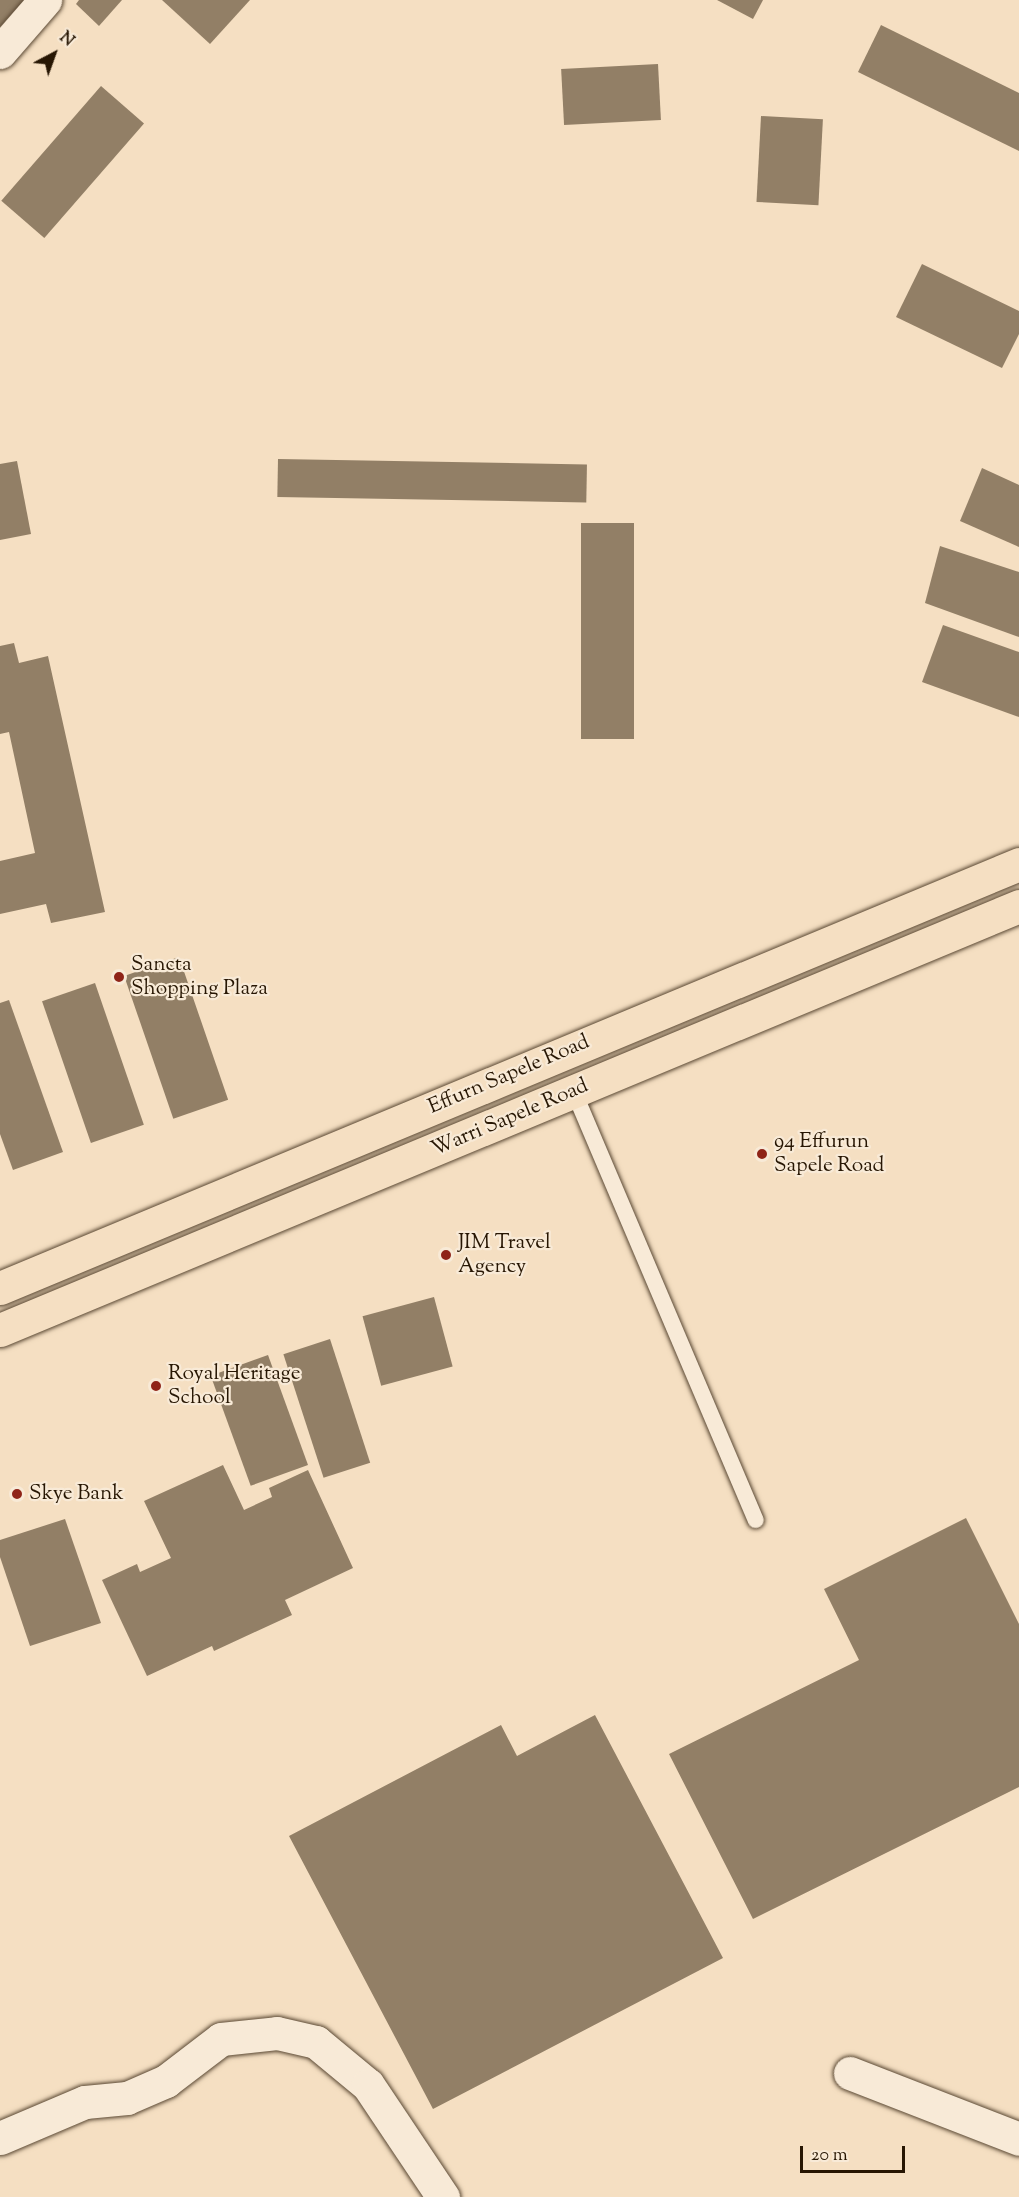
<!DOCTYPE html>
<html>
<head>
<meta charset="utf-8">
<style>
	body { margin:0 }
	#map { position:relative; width:1019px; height:2197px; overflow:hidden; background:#f5dfc2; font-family:"Sorts Mill Goudy",serif }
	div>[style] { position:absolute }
	.building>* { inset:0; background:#927f66; transform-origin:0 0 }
	.roads { filter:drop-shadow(0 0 2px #5a4833) drop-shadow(0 0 2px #5a4833) }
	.lane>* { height:16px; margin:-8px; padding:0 8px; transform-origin:8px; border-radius:8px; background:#f8ead7 }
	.street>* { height:33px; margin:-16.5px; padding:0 16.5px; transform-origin:16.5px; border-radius:16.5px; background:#f8ead7 }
	.highway>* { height:33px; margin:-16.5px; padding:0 16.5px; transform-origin:16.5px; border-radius:16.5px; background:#f5dfc2 }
	.dots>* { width:16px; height:16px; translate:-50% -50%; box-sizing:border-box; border:3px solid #f8ead7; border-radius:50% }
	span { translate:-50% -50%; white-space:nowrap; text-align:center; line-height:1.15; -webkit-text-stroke:4.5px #f8ead7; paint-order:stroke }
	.poi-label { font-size:21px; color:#271603 }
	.left { translate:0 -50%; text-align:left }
	.street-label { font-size:21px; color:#271603 }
	.north { position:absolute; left:24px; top:24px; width:60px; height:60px; -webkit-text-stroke:4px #f8ead7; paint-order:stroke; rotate:41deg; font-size:16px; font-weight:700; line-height:24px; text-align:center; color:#271603 }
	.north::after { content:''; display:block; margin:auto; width:21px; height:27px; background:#271603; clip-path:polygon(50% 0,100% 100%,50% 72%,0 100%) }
	.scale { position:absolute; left:800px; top:2146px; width:105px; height:27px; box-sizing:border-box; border:3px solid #271603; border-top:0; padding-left:8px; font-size:18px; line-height:21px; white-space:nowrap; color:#271603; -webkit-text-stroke:4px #f8ead7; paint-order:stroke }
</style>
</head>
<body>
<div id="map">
	<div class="building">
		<div style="clip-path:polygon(0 0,24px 0,0 27px)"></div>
		<div style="clip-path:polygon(79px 0,122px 0,99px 26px,76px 4px)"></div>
		<div style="clip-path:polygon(162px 0,250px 0,210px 44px)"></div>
		<div style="clip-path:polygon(717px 0,763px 0,753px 19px)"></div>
		<div style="clip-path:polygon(881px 25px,1019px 93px,1019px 151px,858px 72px)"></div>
		<div style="left:658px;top:64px;width:56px;height:97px;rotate:87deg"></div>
		<div style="left:101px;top:86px;width:57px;height:152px;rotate:41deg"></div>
		<div style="left:761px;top:116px;width:62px;height:86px;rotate:3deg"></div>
		<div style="clip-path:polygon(922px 264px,1019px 311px,1019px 334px,1002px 368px,896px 317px)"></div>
		<div style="left:278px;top:459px;width:309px;height:38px;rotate:1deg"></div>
		<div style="clip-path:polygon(17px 461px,31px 534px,0 540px,0 464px)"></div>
		<div style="clip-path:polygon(982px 468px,1019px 485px,1019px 547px,960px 521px)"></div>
		<div style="left:634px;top:523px;width:216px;height:53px;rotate:90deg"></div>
		<div style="clip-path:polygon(940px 546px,1019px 572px,1019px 637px,925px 603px)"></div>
		<div style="clip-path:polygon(943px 625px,1019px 652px,1019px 717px,922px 682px)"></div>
		<div style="clip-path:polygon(14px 643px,19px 663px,48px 656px,105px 912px,51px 923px,46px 904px,0 914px,0 861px,35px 853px,9px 732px,0 734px,0 646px)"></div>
		<div style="left:179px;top:957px;width:151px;height:58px;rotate:71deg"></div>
		<div style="left:95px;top:983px;width:150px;height:56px;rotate:71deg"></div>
		<div style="clip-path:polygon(9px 1000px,63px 1152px,13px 1170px,0 1134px,0 1003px)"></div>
		<div style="left:434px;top:1297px;width:72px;height:74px;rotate:75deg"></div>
		<div style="left:330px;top:1339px;width:130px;height:49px;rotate:72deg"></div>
		<div style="left:268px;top:1355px;width:117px;height:61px;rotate:70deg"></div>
		<div style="clip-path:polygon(223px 1465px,244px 1510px,272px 1497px,269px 1488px,308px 1470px,353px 1568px,285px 1600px,292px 1615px,214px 1651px,212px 1646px,147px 1676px,102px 1580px,137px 1564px,140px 1572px,171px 1558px,144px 1501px)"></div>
		<div style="clip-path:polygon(966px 1518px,1019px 1624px,1019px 1787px,753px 1919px,669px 1754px,859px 1660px,824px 1589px)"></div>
		<div style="clip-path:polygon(65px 1519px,101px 1623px,30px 1646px,0 1557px,0 1540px)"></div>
		<div style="clip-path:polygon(595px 1715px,723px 1958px,433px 2109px,289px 1836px,501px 1725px,517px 1756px)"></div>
	</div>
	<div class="roads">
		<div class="lane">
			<div style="left:574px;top:1092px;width:465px;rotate:67deg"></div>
		</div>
		<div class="street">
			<div style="left:0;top:52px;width:69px;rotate:-49.1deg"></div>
			<div style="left:850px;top:2073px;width:181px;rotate:21.3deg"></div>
			<div style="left:0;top:2138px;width:92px;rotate:-23deg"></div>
			<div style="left:85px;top:2102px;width:42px;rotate:-5.4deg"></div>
			<div style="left:127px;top:2098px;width:43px;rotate:-23.6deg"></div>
			<div style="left:166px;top:2081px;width:69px;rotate:-37.4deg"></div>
			<div style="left:221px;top:2039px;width:56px;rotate:-6.1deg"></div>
			<div style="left:277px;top:2033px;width:40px;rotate:13deg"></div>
			<div style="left:316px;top:2042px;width:67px;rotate:39.6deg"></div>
			<div style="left:368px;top:2085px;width:135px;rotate:56.2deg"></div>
		</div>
		<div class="highway">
			<div style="left:0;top:1288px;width:1104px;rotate:-22.59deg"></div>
			<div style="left:0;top:1330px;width:1104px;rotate:-22.59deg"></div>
		</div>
	</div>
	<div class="dots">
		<div style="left:119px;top:977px;background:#8f2418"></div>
		<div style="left:762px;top:1154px;background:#8f2418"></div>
		<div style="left:446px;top:1255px;background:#8f2418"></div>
		<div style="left:156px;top:1386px;background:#8f2418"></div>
		<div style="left:17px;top:1494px;background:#8f2418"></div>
	</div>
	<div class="poi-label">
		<span class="left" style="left:131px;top:977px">Sancta<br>Shopping Plaza</span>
		<span class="left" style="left:774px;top:1154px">94 Effurun<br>Sapele Road</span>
		<span class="left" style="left:458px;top:1255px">JIM Travel<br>Agency</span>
		<span class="left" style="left:168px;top:1386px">Royal Heritage<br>School</span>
		<span class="left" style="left:29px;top:1494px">Skye Bank</span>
	</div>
	<div class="street-label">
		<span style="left:509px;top:1075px;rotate:-23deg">Effurn Sapele Road</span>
		<span style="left:510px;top:1118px;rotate:-23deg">Warri Sapele Road</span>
	</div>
	<div class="north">N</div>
	<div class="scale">20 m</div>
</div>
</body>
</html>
